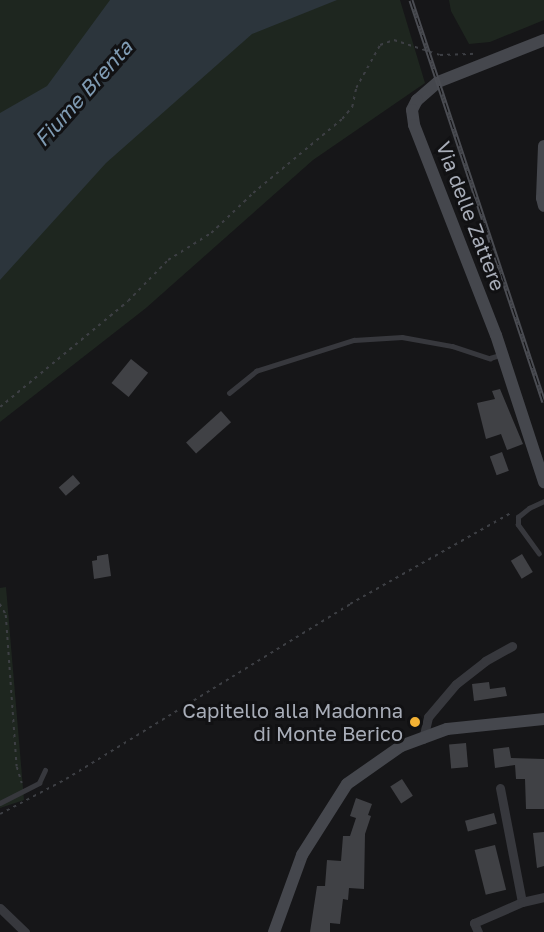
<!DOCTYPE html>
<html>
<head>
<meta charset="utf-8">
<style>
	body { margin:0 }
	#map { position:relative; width:544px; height:932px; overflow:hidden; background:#161618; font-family:"Golos Text",sans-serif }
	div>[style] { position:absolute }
	.green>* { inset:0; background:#1e261f }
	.water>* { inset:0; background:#2c353c }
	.building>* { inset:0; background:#404145; transform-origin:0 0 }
	.path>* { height:1.5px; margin-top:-0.75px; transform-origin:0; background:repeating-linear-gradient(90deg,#3d3f44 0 3px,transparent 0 7.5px) }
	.lane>* { height:4.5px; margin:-2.25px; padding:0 2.25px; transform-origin:2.25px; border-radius:2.25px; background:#37383d }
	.street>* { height:9px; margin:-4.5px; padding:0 4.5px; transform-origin:4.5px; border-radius:4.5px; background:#37383d }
	.secondary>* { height:12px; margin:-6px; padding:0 6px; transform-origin:6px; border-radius:6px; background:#45474d }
	.rail>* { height:5px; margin-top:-2.5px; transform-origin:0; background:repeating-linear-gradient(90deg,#111113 0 9px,#4a4c52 0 18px); box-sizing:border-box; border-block:2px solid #4a4c52 }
	.dots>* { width:16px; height:16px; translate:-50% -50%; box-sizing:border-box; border:3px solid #111113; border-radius:50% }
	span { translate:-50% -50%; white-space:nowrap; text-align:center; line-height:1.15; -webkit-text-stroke:6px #111113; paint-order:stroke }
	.street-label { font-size:20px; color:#a8adb8 }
	.poi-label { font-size:20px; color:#a8adb8 }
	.right { translate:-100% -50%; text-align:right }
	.water-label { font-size:21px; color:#7f9bb3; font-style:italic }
</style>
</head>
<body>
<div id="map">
	<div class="green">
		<div style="clip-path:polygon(0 0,400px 0,425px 83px,313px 160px,146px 308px,0 422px)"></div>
		<div style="clip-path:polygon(449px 0,544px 0,544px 20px,490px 42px,469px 44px,451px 11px)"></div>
		<div style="clip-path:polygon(6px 587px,24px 800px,0 808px,0 588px)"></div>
	</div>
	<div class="water">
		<div style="clip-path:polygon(110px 0,337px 0,252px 34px,106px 163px,0 280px,0 113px,47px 86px)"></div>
	</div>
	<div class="building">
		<div style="left:131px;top:359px;width:22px;height:31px;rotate:39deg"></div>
		<div style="clip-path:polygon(500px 389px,523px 444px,507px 450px,501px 434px,486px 439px,477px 403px,495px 399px,492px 391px)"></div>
		<div style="left:221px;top:411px;width:15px;height:47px;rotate:48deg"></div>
		<div style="left:502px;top:452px;width:20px;height:13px;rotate:70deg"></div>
		<div style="left:73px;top:475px;width:11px;height:19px;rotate:49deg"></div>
		<div style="clip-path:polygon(108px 554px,111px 576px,94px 579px,92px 561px,97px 560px,97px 556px)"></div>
		<div style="left:522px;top:554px;width:21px;height:13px;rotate:59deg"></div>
		<div style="clip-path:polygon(489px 682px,490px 689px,505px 687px,507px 696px,474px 701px,472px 684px)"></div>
		<div style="left:466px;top:743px;width:24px;height:17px;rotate:85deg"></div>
		<div style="clip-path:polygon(509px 747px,511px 758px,544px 759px,544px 809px,526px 809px,525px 779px,516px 779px,515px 765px,495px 768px,493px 749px)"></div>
		<div style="left:402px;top:779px;width:20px;height:14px;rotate:57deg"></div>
		<div style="clip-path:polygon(356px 798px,372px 804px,368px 815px,371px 816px,365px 834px,364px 889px,349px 888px,348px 900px,343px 899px,340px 924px,330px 923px,330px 932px,310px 932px,317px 886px,325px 886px,327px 860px,341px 861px,343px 836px,350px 836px,356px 818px,350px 816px)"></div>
		<div style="left:494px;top:813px;width:11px;height:30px;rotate:75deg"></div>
		<div style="clip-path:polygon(544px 832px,544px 866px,537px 868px,533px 833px)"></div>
		<div style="left:495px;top:845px;width:46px;height:21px;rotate:76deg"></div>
	</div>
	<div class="path">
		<div style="left:0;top:407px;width:166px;rotate:-39.6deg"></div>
		<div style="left:128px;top:301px;width:57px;rotate:-45.7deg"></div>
		<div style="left:168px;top:260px;width:51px;rotate:-32.1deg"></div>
		<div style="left:211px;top:233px;width:58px;rotate:-43.6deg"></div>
		<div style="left:253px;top:193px;width:116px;rotate:-39.7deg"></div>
		<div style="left:342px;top:119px;width:16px;rotate:-50deg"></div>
		<div style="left:352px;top:107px;width:19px;rotate:-78deg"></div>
		<div style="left:356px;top:88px;width:49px;rotate:-60.8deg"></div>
		<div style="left:380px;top:45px;width:15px;rotate:-20deg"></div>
		<div style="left:394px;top:40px;width:48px;rotate:18.1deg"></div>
		<div style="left:440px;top:55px;width:37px;rotate:-2deg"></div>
		<div style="left:0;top:604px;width:13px;rotate:61deg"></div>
		<div style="left:6px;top:615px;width:152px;rotate:85.9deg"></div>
		<div style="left:17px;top:767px;width:17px;rotate:73deg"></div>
		<div style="left:0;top:814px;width:75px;rotate:-27.9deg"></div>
		<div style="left:66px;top:779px;width:334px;rotate:-31.6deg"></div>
		<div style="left:350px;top:604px;width:185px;rotate:-29.5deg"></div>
	</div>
	<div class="lane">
		<div style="left:229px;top:393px;width:35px;rotate:-39deg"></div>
		<div style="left:256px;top:371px;width:103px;rotate:-17.6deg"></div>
		<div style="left:354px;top:340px;width:48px;rotate:-3.6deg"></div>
		<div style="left:402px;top:337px;width:51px;rotate:10.2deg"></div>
		<div style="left:452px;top:346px;width:40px;rotate:18deg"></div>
		<div style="left:490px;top:358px;width:10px;rotate:-17deg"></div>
		<div style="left:539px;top:554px;width:36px;rotate:-126deg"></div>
		<div style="left:518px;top:525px;width:8px;rotate:-90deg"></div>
		<div style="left:518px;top:517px;width:14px;rotate:-39deg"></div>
		<div style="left:529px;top:508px;width:17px;rotate:-25deg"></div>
		<div style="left:0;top:803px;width:44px;rotate:-27.1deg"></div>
		<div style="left:39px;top:783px;width:14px;rotate:-65deg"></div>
	</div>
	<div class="street">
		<div style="left:423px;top:739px;width:23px;rotate:-77deg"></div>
		<div style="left:428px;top:717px;width:43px;rotate:-49.7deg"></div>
		<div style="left:456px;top:684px;width:37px;rotate:-38deg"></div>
		<div style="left:485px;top:661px;width:31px;rotate:-29deg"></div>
		<div style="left:500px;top:788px;width:116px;rotate:79.1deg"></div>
		<div style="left:0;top:908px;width:35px;rotate:44deg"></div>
		<div style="left:478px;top:932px;width:10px;rotate:-114deg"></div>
		<div style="left:474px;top:923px;width:52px;rotate:-23.6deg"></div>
		<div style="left:522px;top:902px;width:23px;rotate:-13deg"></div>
	</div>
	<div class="secondary">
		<div style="left:544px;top:40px;width:114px;rotate:158.4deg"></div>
		<div style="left:438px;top:82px;width:28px;rotate:139deg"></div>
		<div style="left:417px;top:100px;width:11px;rotate:117deg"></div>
		<div style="left:412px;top:110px;width:15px;rotate:82deg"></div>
		<div style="left:414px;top:125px;width:225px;rotate:68.7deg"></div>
		<div style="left:496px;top:335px;width:155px;rotate:71.9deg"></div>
		<div style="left:544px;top:146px;width:52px;rotate:92.2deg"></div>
		<div style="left:542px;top:198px;width:8px;rotate:76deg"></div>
		<div style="left:274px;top:932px;width:82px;rotate:-70deg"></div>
		<div style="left:302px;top:855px;width:84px;rotate:-57.6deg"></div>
		<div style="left:347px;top:784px;width:66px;rotate:-35.1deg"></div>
		<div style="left:401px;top:746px;width:49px;rotate:-20.3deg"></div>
		<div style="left:447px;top:729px;width:98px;rotate:-5.9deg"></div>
	</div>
	<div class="rail">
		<div style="left:411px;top:0;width:423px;rotate:71.7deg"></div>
	</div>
	<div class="dots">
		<div style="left:415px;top:722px;background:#f2b134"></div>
	</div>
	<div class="street-label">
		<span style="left:471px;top:216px;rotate:69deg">Via delle Zattere</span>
	</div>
	<div class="poi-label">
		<span class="right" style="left:403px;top:722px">Capitello alla Madonna<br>di Monte Berico</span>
	</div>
	<div class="water-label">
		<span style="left:83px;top:93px;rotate:-48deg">Fiume Brenta</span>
	</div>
</div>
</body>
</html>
